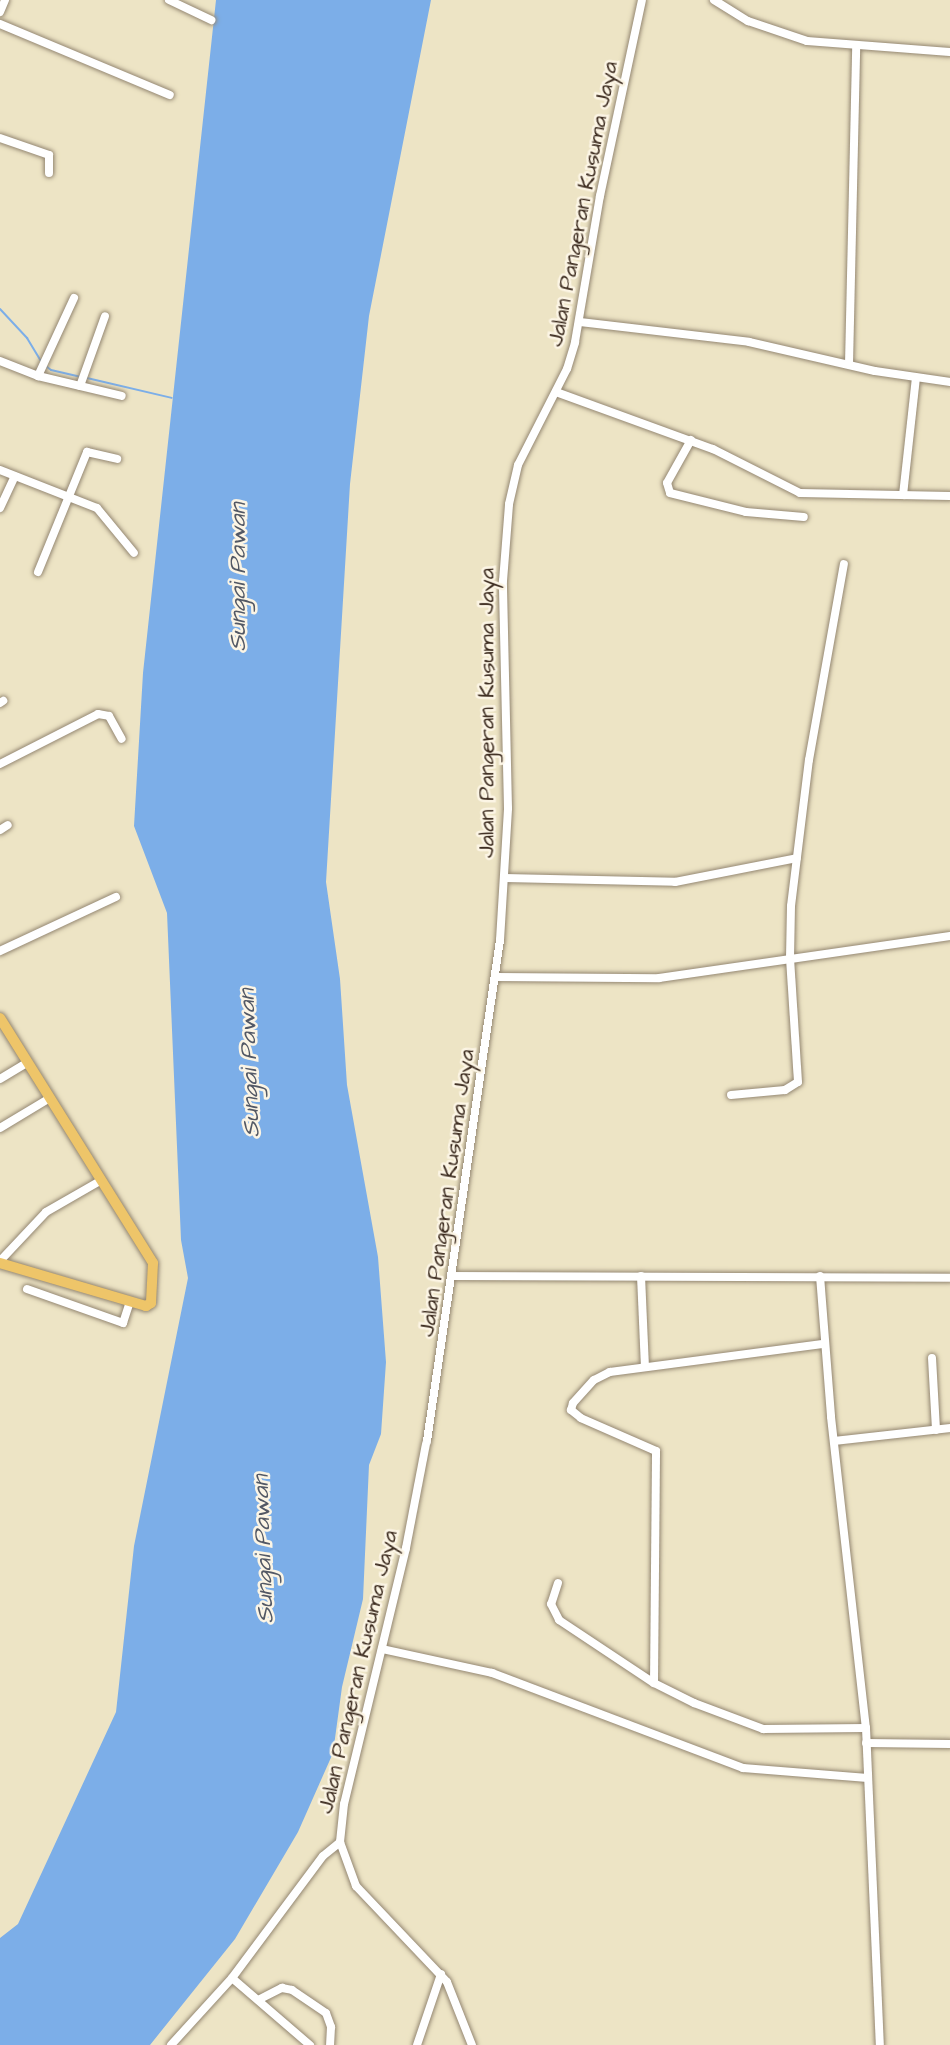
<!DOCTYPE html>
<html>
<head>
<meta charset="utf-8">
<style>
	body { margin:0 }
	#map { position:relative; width:950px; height:2045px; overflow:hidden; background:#ede4c5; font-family:"Architects Daughter",sans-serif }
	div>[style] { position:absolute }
	.water>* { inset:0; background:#7caee8 }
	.stream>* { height:2px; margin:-1px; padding:0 1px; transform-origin:1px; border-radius:1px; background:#7caee8 }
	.roads { filter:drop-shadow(0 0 2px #948772) drop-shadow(0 0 2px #948772) }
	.minor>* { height:8px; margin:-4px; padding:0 4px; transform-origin:4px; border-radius:4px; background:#fff }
	.major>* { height:10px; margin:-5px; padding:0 5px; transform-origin:5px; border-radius:5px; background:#eec569 }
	span { translate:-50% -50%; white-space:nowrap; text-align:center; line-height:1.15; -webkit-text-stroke:5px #fcf5e5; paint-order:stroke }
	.street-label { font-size:22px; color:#3b2a1e }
	.water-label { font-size:24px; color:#525865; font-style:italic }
</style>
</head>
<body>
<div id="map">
	<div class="water">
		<div style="clip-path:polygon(216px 0,431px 0,369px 316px,350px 484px,326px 882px,340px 979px,347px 1085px,378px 1257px,386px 1362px,381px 1434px,369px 1465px,363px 1599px,342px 1687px,333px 1753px,298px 1832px,235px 1939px,150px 2045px,0 2045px,0 1938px,18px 1924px,116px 1712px,134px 1546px,188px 1278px,181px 1240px,167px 913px,134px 826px,143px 673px)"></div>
	</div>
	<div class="stream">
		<div style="left:0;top:309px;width:40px;rotate:47deg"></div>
		<div style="left:27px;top:338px;width:29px;rotate:59deg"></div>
		<div style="left:42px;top:363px;width:11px;rotate:38deg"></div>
		<div style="left:51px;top:370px;width:31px;rotate:13deg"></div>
		<div style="left:87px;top:378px;width:87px;rotate:13.2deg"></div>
	</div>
	<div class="roads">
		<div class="minor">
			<div style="left:169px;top:0;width:47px;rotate:25.5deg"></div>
			<div style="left:714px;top:0;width:40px;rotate:32deg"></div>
			<div style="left:748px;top:21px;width:62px;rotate:18.7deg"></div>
			<div style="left:807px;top:41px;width:143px;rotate:4.4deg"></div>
			<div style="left:0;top:12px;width:13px;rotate:-67deg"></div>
			<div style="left:0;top:24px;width:184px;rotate:22.7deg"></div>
			<div style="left:0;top:138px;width:52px;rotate:19.1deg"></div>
			<div style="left:49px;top:155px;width:18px;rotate:90deg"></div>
			<div style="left:580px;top:322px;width:170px;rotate:6.7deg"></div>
			<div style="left:749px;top:342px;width:129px;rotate:13deg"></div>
			<div style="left:875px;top:371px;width:76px;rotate:8.3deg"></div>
			<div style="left:0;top:361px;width:41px;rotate:21.5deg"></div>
			<div style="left:38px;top:376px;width:86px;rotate:13.4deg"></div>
			<div style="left:849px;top:364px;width:317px;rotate:-88.7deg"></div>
			<div style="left:38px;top:376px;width:86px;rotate:-65.2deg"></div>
			<div style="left:80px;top:386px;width:74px;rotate:-70.3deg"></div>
			<div style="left:556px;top:392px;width:167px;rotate:20deg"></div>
			<div style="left:713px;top:449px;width:97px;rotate:26.8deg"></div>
			<div style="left:800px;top:493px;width:150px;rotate:1.1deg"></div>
			<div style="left:691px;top:440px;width:49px;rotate:119.2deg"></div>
			<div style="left:667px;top:483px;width:10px;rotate:73deg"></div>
			<div style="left:670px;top:493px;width:78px;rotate:14deg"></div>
			<div style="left:746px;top:512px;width:58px;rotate:4.9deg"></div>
			<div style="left:0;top:470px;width:104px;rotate:21.4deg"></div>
			<div style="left:97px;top:508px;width:58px;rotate:50.6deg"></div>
			<div style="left:903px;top:495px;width:118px;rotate:-83.7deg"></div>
			<div style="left:0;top:508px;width:35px;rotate:-65deg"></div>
			<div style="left:38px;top:572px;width:130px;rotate:-67.8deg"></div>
			<div style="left:87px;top:452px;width:31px;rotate:13deg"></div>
			<div style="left:0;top:703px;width:4px;rotate:-34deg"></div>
			<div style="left:0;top:764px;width:110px;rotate:-27deg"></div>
			<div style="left:98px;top:714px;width:11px;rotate:10deg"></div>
			<div style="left:109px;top:716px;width:26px;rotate:61deg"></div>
			<div style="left:0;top:830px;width:9px;rotate:-32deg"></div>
			<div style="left:505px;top:878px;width:170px;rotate:1.3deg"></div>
			<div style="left:675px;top:882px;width:124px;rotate:-11.1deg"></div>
			<div style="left:0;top:951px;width:128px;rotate:-25deg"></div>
			<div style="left:496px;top:977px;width:163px;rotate:0.4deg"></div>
			<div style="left:659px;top:978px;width:294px;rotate:-8.2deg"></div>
			<div style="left:0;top:1079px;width:31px;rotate:-31deg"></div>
			<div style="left:731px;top:1095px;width:54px;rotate:-5.3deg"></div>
			<div style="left:785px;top:1090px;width:15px;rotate:-32deg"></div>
			<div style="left:798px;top:1082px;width:124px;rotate:-93.7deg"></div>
			<div style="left:790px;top:958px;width:52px;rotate:-88.9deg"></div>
			<div style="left:791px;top:906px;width:147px;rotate:-83deg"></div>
			<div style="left:809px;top:760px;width:199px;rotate:-79.9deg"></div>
			<div style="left:0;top:1128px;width:56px;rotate:-31.1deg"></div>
			<div style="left:0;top:1261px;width:67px;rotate:-46.8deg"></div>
			<div style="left:46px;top:1212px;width:62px;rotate:-29.9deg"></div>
			<div style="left:453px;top:1276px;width:497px;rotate:0.2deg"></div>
			<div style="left:641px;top:1276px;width:91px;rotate:87.5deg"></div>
			<div style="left:820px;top:1276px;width:141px;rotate:85.5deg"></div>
			<div style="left:831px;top:1417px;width:313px;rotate:83.6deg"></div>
			<div style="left:866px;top:1728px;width:317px;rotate:87.5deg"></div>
			<div style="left:27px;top:1289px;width:102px;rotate:19.5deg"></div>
			<div style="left:123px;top:1323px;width:23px;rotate:-72deg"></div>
			<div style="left:932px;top:1358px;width:72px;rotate:86.8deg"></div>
			<div style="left:427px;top:1441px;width:506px;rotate:-81.71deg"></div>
			<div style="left:500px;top:940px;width:132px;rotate:-86.5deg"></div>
			<div style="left:508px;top:808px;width:227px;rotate:-91.3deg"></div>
			<div style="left:503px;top:581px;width:77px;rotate:-85.5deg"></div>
			<div style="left:509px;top:504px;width:40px;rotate:-77deg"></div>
			<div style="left:518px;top:465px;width:108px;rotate:-63deg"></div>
			<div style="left:567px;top:369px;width:28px;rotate:-73deg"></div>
			<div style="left:575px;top:342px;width:148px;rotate:-80.3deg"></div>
			<div style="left:600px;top:196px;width:200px;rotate:-77.9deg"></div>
			<div style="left:834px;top:1441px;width:117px;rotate:-6.4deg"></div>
			<div style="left:426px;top:1444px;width:106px;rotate:100.9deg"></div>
			<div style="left:406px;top:1548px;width:263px;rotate:103.6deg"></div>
			<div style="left:344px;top:1804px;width:38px;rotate:96deg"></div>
			<div style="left:340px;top:1842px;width:47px;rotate:70deg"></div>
			<div style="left:356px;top:1886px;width:132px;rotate:46.5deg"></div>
			<div style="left:447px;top:1982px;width:68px;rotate:68.4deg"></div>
			<div style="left:558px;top:1583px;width:22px;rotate:108deg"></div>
			<div style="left:551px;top:1604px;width:18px;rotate:63deg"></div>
			<div style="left:559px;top:1620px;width:114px;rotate:33.6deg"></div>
			<div style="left:654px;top:1683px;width:45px;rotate:26.6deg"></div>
			<div style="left:694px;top:1703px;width:74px;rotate:20.6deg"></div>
			<div style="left:763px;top:1729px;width:103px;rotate:-0.6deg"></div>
			<div style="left:382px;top:1649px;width:113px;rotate:12.3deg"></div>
			<div style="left:492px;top:1673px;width:268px;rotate:20.7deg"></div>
			<div style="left:743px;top:1768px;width:125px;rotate:4.6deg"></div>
			<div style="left:654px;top:1683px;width:232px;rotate:-89.5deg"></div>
			<div style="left:656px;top:1451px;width:82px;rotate:-156.3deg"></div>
			<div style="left:581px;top:1418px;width:13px;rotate:-141deg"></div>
			<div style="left:571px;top:1410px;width:7px;rotate:-74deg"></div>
			<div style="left:573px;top:1403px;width:31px;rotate:-48deg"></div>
			<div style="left:594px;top:1380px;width:18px;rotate:-27deg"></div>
			<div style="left:610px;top:1372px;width:216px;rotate:-7.5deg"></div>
			<div style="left:866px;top:1743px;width:84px;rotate:0.7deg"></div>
			<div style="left:232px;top:1978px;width:103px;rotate:40.7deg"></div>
			<div style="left:260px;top:1999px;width:25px;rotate:-27deg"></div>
			<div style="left:282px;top:1988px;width:10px;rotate:11deg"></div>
			<div style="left:292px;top:1990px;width:41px;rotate:34.1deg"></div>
			<div style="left:326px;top:2013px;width:15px;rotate:70deg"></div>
			<div style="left:331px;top:2027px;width:18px;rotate:93deg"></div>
			<div style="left:171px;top:2045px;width:91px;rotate:-47.7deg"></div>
			<div style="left:232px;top:1978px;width:152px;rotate:-53.3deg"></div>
			<div style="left:323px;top:1856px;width:22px;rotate:-39deg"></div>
			<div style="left:417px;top:2045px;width:75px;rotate:-71.3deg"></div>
		</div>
		<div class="major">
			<div style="left:0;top:1018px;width:289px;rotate:58deg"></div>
			<div style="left:153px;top:1263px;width:40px;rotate:92.9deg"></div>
			<div style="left:151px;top:1303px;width:6px;rotate:149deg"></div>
			<div style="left:146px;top:1306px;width:152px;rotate:-163.6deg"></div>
		</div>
	</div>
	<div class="street-label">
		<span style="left:583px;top:204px;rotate:-79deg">Jalan Pangeran Kusuma Jaya</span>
		<span style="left:487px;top:713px;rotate:-90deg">Jalan Pangeran Kusuma Jaya</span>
		<span style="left:447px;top:1193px;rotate:-82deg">Jalan Pangeran Kusuma Jaya</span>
		<span style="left:358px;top:1672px;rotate:-77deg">Jalan Pangeran Kusuma Jaya</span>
	</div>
	<div class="water-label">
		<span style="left:239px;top:577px;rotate:-90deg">Sungai Pawan</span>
		<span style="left:250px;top:1063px;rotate:-92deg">Sungai Pawan</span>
		<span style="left:264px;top:1549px;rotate:-92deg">Sungai Pawan</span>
	</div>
</div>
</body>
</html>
